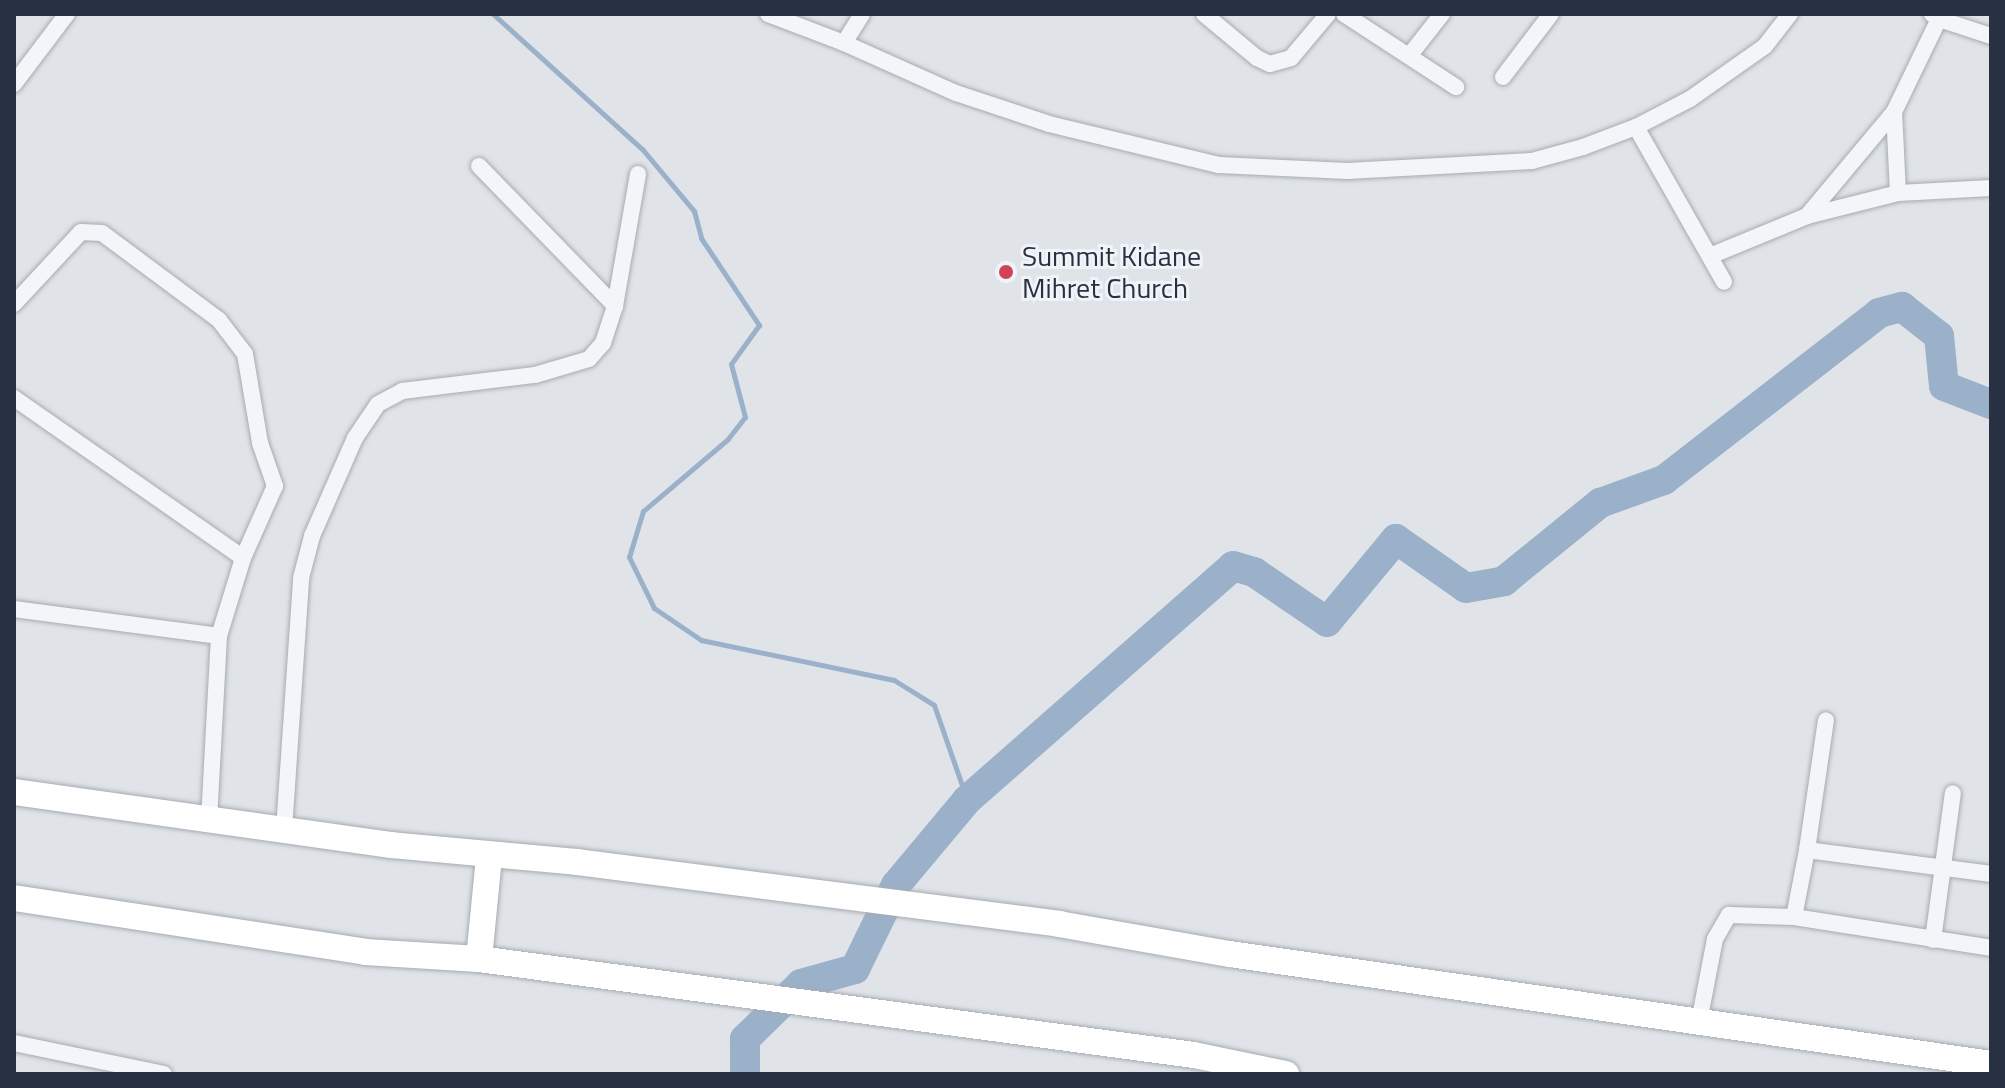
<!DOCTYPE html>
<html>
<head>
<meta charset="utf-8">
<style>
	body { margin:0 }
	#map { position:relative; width:2005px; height:1088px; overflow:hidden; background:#e0e4e9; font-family:"Titillium Web",sans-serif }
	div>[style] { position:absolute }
	.stream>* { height:5px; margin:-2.5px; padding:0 2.5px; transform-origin:2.5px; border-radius:2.5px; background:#9bb1ca }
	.river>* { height:30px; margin:-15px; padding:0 15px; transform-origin:15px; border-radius:15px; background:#9bb1ca }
	.roads { filter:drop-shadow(0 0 2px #a5abb3) drop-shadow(0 0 2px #a5abb3) }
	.minor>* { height:16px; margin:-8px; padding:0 8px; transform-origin:8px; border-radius:8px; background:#f3f5f8 }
	.trunk>* { height:26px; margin:-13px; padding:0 13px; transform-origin:13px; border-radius:13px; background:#fff }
	.dots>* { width:22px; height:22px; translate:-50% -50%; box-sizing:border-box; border:4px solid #f0f3f7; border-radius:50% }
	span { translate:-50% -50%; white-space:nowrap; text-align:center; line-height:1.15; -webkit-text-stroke:6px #f0f3f7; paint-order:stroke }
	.poi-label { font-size:28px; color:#283141 }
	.left { translate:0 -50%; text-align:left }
	.frame { position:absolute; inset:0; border:16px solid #283141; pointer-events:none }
</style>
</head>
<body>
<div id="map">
	<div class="stream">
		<div style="left:493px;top:14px;width:202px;rotate:42.2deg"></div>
		<div style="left:643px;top:150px;width:80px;rotate:50.1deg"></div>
		<div style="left:694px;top:211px;width:28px;rotate:75deg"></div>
		<div style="left:701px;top:238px;width:105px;rotate:56.3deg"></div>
		<div style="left:759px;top:325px;width:48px;rotate:125.7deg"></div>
		<div style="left:731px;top:364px;width:55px;rotate:75.2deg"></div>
		<div style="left:745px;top:417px;width:28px;rotate:128deg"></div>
		<div style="left:728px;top:439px;width:111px;rotate:139.7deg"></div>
		<div style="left:643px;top:511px;width:48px;rotate:106.9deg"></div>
		<div style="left:629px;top:557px;width:57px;rotate:63.9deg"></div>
		<div style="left:654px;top:608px;width:57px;rotate:34.2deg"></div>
		<div style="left:701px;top:640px;width:197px;rotate:11.7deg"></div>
		<div style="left:894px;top:680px;width:47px;rotate:32deg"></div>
		<div style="left:934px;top:705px;width:101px;rotate:70.8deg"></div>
	</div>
	<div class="river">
		<div style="left:745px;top:1074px;width:35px;rotate:-90deg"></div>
		<div style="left:745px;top:1039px;width:78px;rotate:-44.5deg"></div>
		<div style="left:801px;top:984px;width:56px;rotate:-15.5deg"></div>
		<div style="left:855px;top:969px;width:93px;rotate:-64deg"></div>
		<div style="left:896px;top:885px;width:111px;rotate:-50.1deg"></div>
		<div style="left:967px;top:800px;width:354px;rotate:-41.3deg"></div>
		<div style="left:1233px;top:566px;width:22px;rotate:16deg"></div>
		<div style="left:1254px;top:572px;width:88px;rotate:34.4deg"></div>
		<div style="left:1327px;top:622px;width:108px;rotate:-50.3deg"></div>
		<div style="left:1396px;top:539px;width:85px;rotate:35deg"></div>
		<div style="left:1466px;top:588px;width:39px;rotate:-10deg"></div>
		<div style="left:1504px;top:581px;width:124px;rotate:-39.1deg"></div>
		<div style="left:1600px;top:503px;width:68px;rotate:-19.8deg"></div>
		<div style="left:1664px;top:480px;width:272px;rotate:-37.8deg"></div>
		<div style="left:1879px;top:313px;width:24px;rotate:-15deg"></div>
		<div style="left:1902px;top:307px;width:47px;rotate:38.1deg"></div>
		<div style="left:1939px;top:336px;width:50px;rotate:84.3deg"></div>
		<div style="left:1944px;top:386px;width:50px;rotate:21deg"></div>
	</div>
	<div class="roads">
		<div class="minor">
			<div style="left:768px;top:14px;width:81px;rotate:20.9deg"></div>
			<div style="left:844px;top:43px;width:123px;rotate:24.1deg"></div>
			<div style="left:956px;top:93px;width:98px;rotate:18.4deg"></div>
			<div style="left:1049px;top:124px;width:175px;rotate:13.6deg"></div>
			<div style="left:1219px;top:165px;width:128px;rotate:2.7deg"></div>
			<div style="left:1347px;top:171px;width:185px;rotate:-3.1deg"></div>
			<div style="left:1532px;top:161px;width:53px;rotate:-15.4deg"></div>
			<div style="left:1583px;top:147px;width:57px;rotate:-20.7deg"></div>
			<div style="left:1636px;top:127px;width:61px;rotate:-27.4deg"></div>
			<div style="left:1690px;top:99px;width:92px;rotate:-35.2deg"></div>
			<div style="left:1765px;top:46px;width:41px;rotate:-52deg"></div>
			<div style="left:1204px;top:14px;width:69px;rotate:39.7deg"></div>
			<div style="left:1257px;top:58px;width:14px;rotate:25deg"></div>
			<div style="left:1270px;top:64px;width:22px;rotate:-16deg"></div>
			<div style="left:1291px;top:58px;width:57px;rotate:-49.9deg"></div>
			<div style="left:1344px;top:14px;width:134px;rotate:33.1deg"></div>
			<div style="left:1939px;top:19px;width:55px;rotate:18.1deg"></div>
			<div style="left:844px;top:43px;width:34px;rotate:-58deg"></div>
			<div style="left:1409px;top:56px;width:53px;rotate:-51.8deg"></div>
			<div style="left:1503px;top:77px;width:79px;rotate:-52.7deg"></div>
			<div style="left:14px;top:84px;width:88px;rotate:-52.9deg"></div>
			<div style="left:1636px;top:127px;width:178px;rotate:60.4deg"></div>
			<div style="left:479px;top:166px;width:195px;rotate:45.8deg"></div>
			<div style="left:1898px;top:193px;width:81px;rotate:-92.8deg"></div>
			<div style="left:1894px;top:112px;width:103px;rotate:-64.2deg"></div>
			<div style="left:1939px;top:19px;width:9px;rotate:-144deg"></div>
			<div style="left:1807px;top:216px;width:136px;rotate:-50.1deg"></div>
			<div style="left:1710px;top:256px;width:105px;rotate:-22.4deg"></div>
			<div style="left:1807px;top:216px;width:94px;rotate:-14.2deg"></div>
			<div style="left:1898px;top:193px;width:93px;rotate:-3.1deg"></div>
			<div style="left:14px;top:304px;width:98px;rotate:-47.1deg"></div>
			<div style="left:81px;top:232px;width:21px;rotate:3deg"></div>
			<div style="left:102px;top:233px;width:146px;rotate:36.6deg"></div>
			<div style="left:219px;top:320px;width:43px;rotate:52.6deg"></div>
			<div style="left:245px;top:354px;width:90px;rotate:80.4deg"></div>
			<div style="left:260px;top:443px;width:46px;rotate:70.8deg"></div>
			<div style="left:275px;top:486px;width:79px;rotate:114deg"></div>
			<div style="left:243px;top:558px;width:82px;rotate:107.1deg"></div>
			<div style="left:219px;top:636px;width:185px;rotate:93.1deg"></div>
			<div style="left:14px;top:398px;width:279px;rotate:34.9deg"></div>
			<div style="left:14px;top:609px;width:207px;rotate:7.5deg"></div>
			<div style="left:284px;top:830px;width:253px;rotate:-86.1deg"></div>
			<div style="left:301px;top:578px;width:43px;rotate:-75.3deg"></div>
			<div style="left:312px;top:536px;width:107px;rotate:-66.3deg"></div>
			<div style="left:355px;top:438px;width:41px;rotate:-55.9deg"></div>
			<div style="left:378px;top:404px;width:27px;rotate:-28deg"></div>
			<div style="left:402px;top:391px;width:134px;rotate:-6.9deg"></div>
			<div style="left:535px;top:375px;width:56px;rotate:-16.5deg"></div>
			<div style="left:589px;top:359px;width:21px;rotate:-49deg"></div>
			<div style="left:603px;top:343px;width:39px;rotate:-72deg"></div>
			<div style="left:615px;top:306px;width:134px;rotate:-80.1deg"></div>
			<div style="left:1807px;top:850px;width:131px;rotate:-81.7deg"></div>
			<div style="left:1794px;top:917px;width:68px;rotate:-79deg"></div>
			<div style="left:1807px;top:850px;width:186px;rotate:7.4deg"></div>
			<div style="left:1933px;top:940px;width:148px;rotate:-82.3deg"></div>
			<div style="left:1699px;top:1022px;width:85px;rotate:-79.1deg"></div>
			<div style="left:1715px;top:939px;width:28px;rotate:-60deg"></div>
			<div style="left:1729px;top:915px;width:65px;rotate:1.8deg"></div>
			<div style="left:1794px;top:917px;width:199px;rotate:8.9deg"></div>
			<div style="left:14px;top:1043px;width:153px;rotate:11.7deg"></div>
		</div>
		<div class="trunk">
			<div style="left:14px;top:792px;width:381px;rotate:8deg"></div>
			<div style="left:391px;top:845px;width:187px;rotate:5.2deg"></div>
			<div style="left:577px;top:862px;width:486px;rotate:7.3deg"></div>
			<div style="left:1059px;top:924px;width:174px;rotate:10deg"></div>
			<div style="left:1230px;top:954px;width:769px;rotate:8.22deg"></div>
			<div style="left:14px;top:898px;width:355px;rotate:8.7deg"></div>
			<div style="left:365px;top:952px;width:114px;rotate:3.5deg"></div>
			<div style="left:479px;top:959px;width:721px;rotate:7.65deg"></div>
			<div style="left:1194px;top:1055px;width:94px;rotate:11.7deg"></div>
			<div style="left:479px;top:959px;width:102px;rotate:-84.4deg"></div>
		</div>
	</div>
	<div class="dots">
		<div style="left:1006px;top:272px;background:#d04357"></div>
	</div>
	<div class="poi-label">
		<span class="left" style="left:1022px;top:272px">Summit Kidane<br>Mihret Church</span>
	</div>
	<div class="frame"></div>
</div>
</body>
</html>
